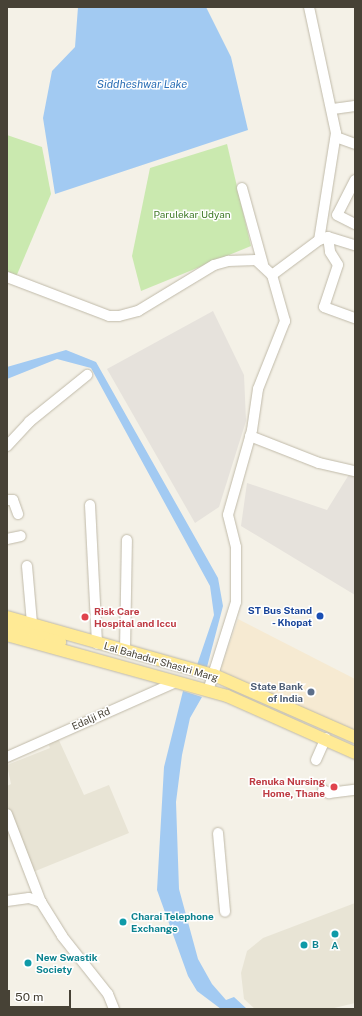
<!DOCTYPE html>
<html>
<head>
<meta charset="utf-8">
<style>
	body { margin:0 }
	#map { position:relative; width:362px; height:1016px; overflow:hidden; background:#f4f1e7; font-family:"Public Sans",sans-serif }
	div>[style] { position:absolute }
	.residential>* { inset:0; background:#e8e4d5 }
	.commercial>* { inset:0; background:#f6ead2 }
	.industrial>* { inset:0; background:#e6e2dc }
	.green>* { inset:0; background:#cae9af }
	.water>* { inset:0; background:#a2caf2 }
	.roads { filter:drop-shadow(0 0 1px #c0baa9) drop-shadow(0 0 1px #c0baa9) }
	.minor>* { height:10px; margin:-5px; padding:0 5px; transform-origin:5px; border-radius:5px; background:#fff }
	.major>* { height:12px; margin:-6px; padding:0 6px; transform-origin:6px; border-radius:6px; background:#ffea95 }
	.dots>* { width:11px; height:11px; translate:-50% -50%; box-sizing:border-box; border:2px solid #fff; border-radius:50% }
	span { translate:-50% -50%; white-space:nowrap; text-align:center; line-height:1.15; -webkit-text-stroke:3px #fff; paint-order:stroke }
	.park-label { font-size:10px; color:#407b27 }
	.transit-label { font-size:10px; color:#164399; font-weight:700 }
	.right { translate:-100% -50%; text-align:right }
	.health-label { font-size:10px; color:#be3a42; font-weight:700 }
	.left { translate:0 -50%; text-align:left }
	.street-label { font-size:10px; color:#474236 }
	.service-label { font-size:10px; color:#4e5e75; font-weight:700 }
	.culture-label { font-size:10px; color:#0d838f; font-weight:700 }
	.water-label { font-size:11px; color:#2c70b6; font-style:italic }
	.frame { position:absolute; inset:0; border:8px solid #474236; pointer-events:none }
	.scale { position:absolute; left:8px; top:990px; width:63px; height:18px; box-sizing:border-box; border:2px solid #474236; border-top:0; padding-left:5px; font-size:12px; line-height:14px; white-space:nowrap; color:#474236; -webkit-text-stroke:3px #fff; paint-order:stroke }
</style>
</head>
<body>
<div id="map">
	<div class="residential">
		<div style="clip-path:polygon(57px 736px,84px 795px,109px 785px,129px 833px,33px 872px,7px 804px,7px 786px,11px 784px,7px 765px,50px 748px,47px 740px)"></div>
		<div style="clip-path:polygon(355px 903px,355px 1003px,330px 1009px,255px 1009px,244px 999px,241px 973px,247px 951px,263px 938px)"></div>
	</div>
	<div class="commercial">
		<div style="clip-path:polygon(238px 619px,355px 679px,355px 734px,224px 674px,221px 668px)"></div>
	</div>
	<div class="industrial">
		<div style="clip-path:polygon(213px 311px,244px 375px,246px 421px,219px 507px,195px 523px,107px 369px)"></div>
		<div style="clip-path:polygon(353px 468px,355px 468px,355px 595px,241px 526px,247px 483px,327px 510px)"></div>
	</div>
	<div class="green">
		<div style="clip-path:polygon(7px 135px,42px 147px,51px 194px,16px 277px,7px 273px)"></div>
		<div style="clip-path:polygon(227px 144px,251px 246px,141px 291px,132px 256px,150px 168px)"></div>
	</div>
	<div class="water">
		<div style="clip-path:polygon(78px 7px,206px 7px,231px 57px,248px 130px,55px 194px,43px 118px,52px 71px,75px 47px)"></div>
		<div style="clip-path:polygon(66px 350px,96px 362px,218px 578px,223px 606px,207px 667px,197px 665px,214px 615px,210px 586px,91px 368px,57px 359px,7px 379px,7px 367px)"></div>
		<div style="clip-path:polygon(183px 691px,202px 697px,190px 718px,182px 755px,176px 802px,179px 889px,198px 959px,212px 984px,226px 1000px,234px 997px,247px 1009px,221px 1009px,197px 991px,188px 976px,157px 890px,164px 767px)"></div>
	</div>
	<div class="roads">
		<div class="minor">
			<div style="left:309px;top:7px;width:129px;rotate:77.9deg"></div>
			<div style="left:336px;top:133px;width:108px;rotate:99deg"></div>
			<div style="left:333px;top:109px;width:22px;rotate:-8deg"></div>
			<div style="left:336px;top:137px;width:20px;rotate:20deg"></div>
			<div style="left:355px;top:180px;width:39px;rotate:117deg"></div>
			<div style="left:337px;top:215px;width:20px;rotate:27deg"></div>
			<div style="left:242px;top:188px;width:79px;rotate:74.6deg"></div>
			<div style="left:328px;top:237px;width:15px;rotate:82deg"></div>
			<div style="left:330px;top:252px;width:15px;rotate:58deg"></div>
			<div style="left:338px;top:265px;width:44px;rotate:108.4deg"></div>
			<div style="left:324px;top:307px;width:33px;rotate:20deg"></div>
			<div style="left:272px;top:275px;width:59px;rotate:-36.7deg"></div>
			<div style="left:319px;top:240px;width:9px;rotate:-18deg"></div>
			<div style="left:328px;top:237px;width:28px;rotate:17deg"></div>
			<div style="left:7px;top:277px;width:109px;rotate:20.9deg"></div>
			<div style="left:109px;top:316px;width:10px"></div>
			<div style="left:119px;top:316px;width:20px;rotate:-15deg"></div>
			<div style="left:138px;top:311px;width:89px;rotate:-31.2deg"></div>
			<div style="left:214px;top:265px;width:15px;rotate:-16deg"></div>
			<div style="left:228px;top:261px;width:28px;rotate:-2deg"></div>
			<div style="left:256px;top:260px;width:22px;rotate:43deg"></div>
			<div style="left:272px;top:275px;width:48px;rotate:74.2deg"></div>
			<div style="left:285px;top:321px;width:73px;rotate:111.7deg"></div>
			<div style="left:258px;top:389px;width:41px;rotate:98.3deg"></div>
			<div style="left:252px;top:430px;width:88px;rotate:105.8deg"></div>
			<div style="left:228px;top:515px;width:33px;rotate:76deg"></div>
			<div style="left:236px;top:547px;width:55px;rotate:90deg"></div>
			<div style="left:236px;top:602px;width:93px;rotate:107.5deg"></div>
			<div style="left:250px;top:436px;width:74px;rotate:21.4deg"></div>
			<div style="left:319px;top:463px;width:37px;rotate:13deg"></div>
			<div style="left:7px;top:446px;width:33px;rotate:-47deg"></div>
			<div style="left:29px;top:422px;width:75px;rotate:-39deg"></div>
			<div style="left:7px;top:500px;width:6px"></div>
			<div style="left:13px;top:500px;width:15px;rotate:70deg"></div>
			<div style="left:90px;top:505px;width:139px;rotate:87.1deg"></div>
			<div style="left:7px;top:539px;width:14px;rotate:-12deg"></div>
			<div style="left:27px;top:566px;width:57px;rotate:85deg"></div>
			<div style="left:125px;top:650px;width:110px;rotate:-89deg"></div>
			<div style="left:7px;top:757px;width:185px;rotate:-23.9deg"></div>
			<div style="left:316px;top:760px;width:24px;rotate:-66deg"></div>
			<div style="left:323px;top:790px;width:7px;rotate:27deg"></div>
			<div style="left:329px;top:793px;width:26px;rotate:-7deg"></div>
			<div style="left:7px;top:814px;width:94px;rotate:68.9deg"></div>
			<div style="left:41px;top:902px;width:40px;rotate:58deg"></div>
			<div style="left:62px;top:936px;width:74px;rotate:51.6deg"></div>
			<div style="left:108px;top:994px;width:16px;rotate:68deg"></div>
			<div style="left:218px;top:833px;width:79px;rotate:84.9deg"></div>
			<div style="left:7px;top:901px;width:22px;rotate:-8deg"></div>
			<div style="left:29px;top:898px;width:13px;rotate:18deg"></div>
		</div>
		<div class="major">
			<div style="left:7px;top:617px;width:215px;rotate:15.7deg"></div>
			<div style="left:214px;top:675px;width:154px;rotate:23.7deg"></div>
			<div style="left:7px;top:628px;width:55px;rotate:14.8deg"></div>
			<div style="left:7px;top:635px;width:228px;rotate:15.5deg"></div>
			<div style="left:227px;top:696px;width:140px;rotate:24deg"></div>
		</div>
	</div>
	<div class="dots">
		<div style="left:320px;top:616px;background:#1a4fb4"></div>
		<div style="left:85px;top:617px;background:#e0444e"></div>
		<div style="left:311px;top:692px;background:#5c6f8a"></div>
		<div style="left:334px;top:787px;background:#e0444e"></div>
		<div style="left:123px;top:922px;background:#0f9aa8"></div>
		<div style="left:335px;top:934px;background:#0f9aa8"></div>
		<div style="left:304px;top:945px;background:#0f9aa8"></div>
		<div style="left:28px;top:963px;background:#0f9aa8"></div>
	</div>
	<div class="park-label">
		<span style="left:192px;top:215px">Parulekar Udyan</span>
	</div>
	<div class="transit-label">
		<span class="right" style="left:312px;top:616px">ST Bus Stand<br>- Khopat</span>
	</div>
	<div class="health-label">
		<span class="left" style="left:94px;top:617px">Risk Care<br>Hospital and Iccu</span>
		<span class="right" style="left:325px;top:787px">Renuka Nursing<br>Home, Thane</span>
	</div>
	<div class="street-label">
		<span style="left:161px;top:662px;rotate:16deg">Lal Bahadur Shastri Marg</span>
		<span style="left:91px;top:719px;rotate:-24deg">Edalji Rd</span>
	</div>
	<div class="service-label">
		<span class="right" style="left:303px;top:692px">State Bank<br>of India</span>
	</div>
	<div class="culture-label">
		<span class="left" style="left:131px;top:922px">Charai Telephone<br>Exchange</span>
		<span class="left" style="left:312px;top:945px">B</span>
		<span style="left:335px;top:946px">A</span>
		<span class="left" style="left:36px;top:963px">New Swastik<br>Society</span>
	</div>
	<div class="water-label">
		<span style="left:142px;top:84px">Siddheshwar Lake</span>
	</div>
	<div class="frame"></div>
	<div class="scale">50 m</div>
</div>
</body>
</html>
